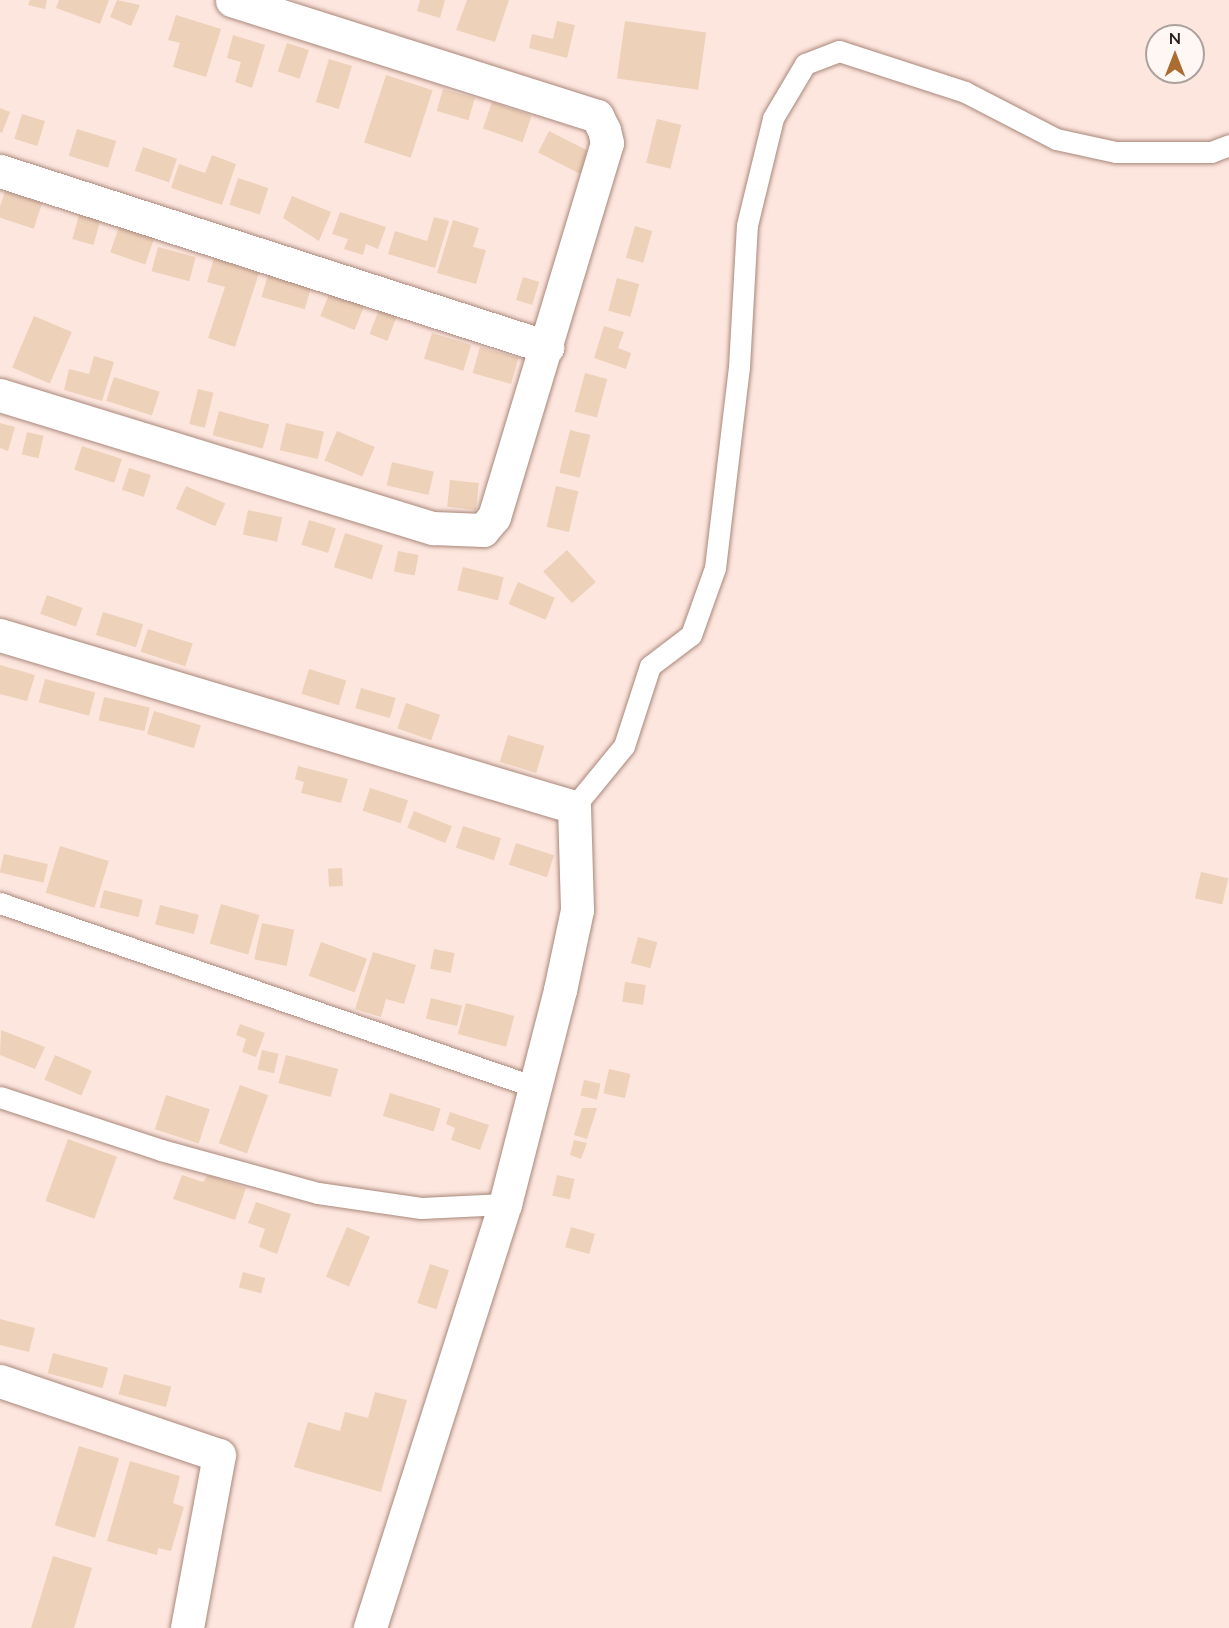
<!DOCTYPE html>
<html>
<head>
<meta charset="utf-8">
<style>
	body { margin:0 }
	#map { position:relative; width:1229px; height:1628px; overflow:hidden; background:#fde6de; font-family:Lato,sans-serif }
	div>[style] { position:absolute }
	.building>* { inset:0; background:#eed1b9; transform-origin:0 0 }
	.roads { filter:drop-shadow(0 0 2px #a9877a) drop-shadow(0 0 2px #a9877a) }
	.lane>* { height:21px; margin:-10.5px; padding:0 10.5px; transform-origin:10.5px; border-radius:10.5px; background:#fff }
	.street>* { height:33px; margin:-16.5px; padding:0 16.5px; transform-origin:16.5px; border-radius:16.5px; background:#fff }
	span { translate:-50% -50%; white-space:nowrap; text-align:center; line-height:1.15; -webkit-text-stroke:6px #fff7f4; paint-order:stroke }
	.north { position:absolute; left:1145px; top:24px; width:60px; height:60px; box-sizing:border-box; background:#fff7f4; border:2px solid #aba19d; border-radius:50%; rotate:0deg; font-size:16px; font-weight:700; line-height:24px; text-align:center; color:#2c1f1a }
	.north::after { content:''; display:block; margin:auto; width:21px; height:27px; background:#ab6c32; clip-path:polygon(50% 0,100% 100%,50% 72%,0 100%) }
</style>
</head>
<body>
<div id="map">
	<div class="building">
		<div style="clip-path:polygon(30px 0,47px 0,45px 9px,28px 5px)"></div>
		<div style="clip-path:polygon(59px 0,109px 0,100px 24px,56px 8px)"></div>
		<div style="clip-path:polygon(117px 0,140px 5px,131px 26px,110px 17px)"></div>
		<div style="clip-path:polygon(420px 0,445px 0,440px 18px,417px 11px)"></div>
		<div style="clip-path:polygon(467px 0,509px 0,495px 42px,456px 30px)"></div>
		<div style="clip-path:polygon(176px 15px,221px 29px,206px 77px,173px 67px,180px 43px,168px 40px)"></div>
		<div style="clip-path:polygon(557px 21px,575px 25px,567px 58px,529px 48px,532px 34px,553px 39px)"></div>
		<div style="left:625px;top:21px;width:82px;height:58px;rotate:8deg"></div>
		<div style="clip-path:polygon(233px 35px,265px 45px,252px 88px,235px 82px,241px 62px,227px 58px)"></div>
		<div style="left:287px;top:43px;width:23px;height:30px;rotate:18deg"></div>
		<div style="left:329px;top:59px;width:24px;height:45px;rotate:17deg"></div>
		<div style="left:386px;top:75px;width:49px;height:71px;rotate:18deg"></div>
		<div style="left:443px;top:89px;width:33px;height:23px;rotate:16deg"></div>
		<div style="left:492px;top:102px;width:42px;height:28px;rotate:19deg"></div>
		<div style="clip-path:polygon(0 108px,10px 112px,2px 133px,0 132px)"></div>
		<div style="left:22px;top:114px;width:24px;height:26px;rotate:17deg"></div>
		<div style="left:657px;top:119px;width:25px;height:45px;rotate:14deg"></div>
		<div style="left:77px;top:129px;width:41px;height:28px;rotate:17deg"></div>
		<div style="left:549px;top:131px;width:47px;height:24px;rotate:27deg"></div>
		<div style="left:143px;top:147px;width:36px;height:25px;rotate:19deg"></div>
		<div style="clip-path:polygon(212px 155px,236px 164px,222px 205px,171px 188px,179px 164px,205px 173px)"></div>
		<div style="left:238px;top:178px;width:32px;height:28px;rotate:18deg"></div>
		<div style="left:5px;top:191px;width:39px;height:27px;rotate:18deg"></div>
		<div style="clip-path:polygon(292px 196px,331px 212px,319px 241px,283px 218px)"></div>
		<div style="left:80px;top:212px;width:22px;height:28px;rotate:16deg"></div>
		<div style="clip-path:polygon(340px 212px,386px 227px,378px 249px,366px 244px,363px 255px,344px 249px,348px 239px,332px 234px)"></div>
		<div style="clip-path:polygon(434px 217px,449px 221px,435px 268px,388px 254px,395px 231px,427px 241px)"></div>
		<div style="clip-path:polygon(453px 220px,479px 228px,473px 247px,486px 250px,476px 284px,437px 273px)"></div>
		<div style="left:120px;top:224px;width:37px;height:30px;rotate:19deg"></div>
		<div style="left:635px;top:226px;width:18px;height:33px;rotate:16deg"></div>
		<div style="left:158px;top:247px;width:39px;height:25px;rotate:15deg"></div>
		<div style="clip-path:polygon(214px 258px,259px 273px,235px 347px,208px 338px,225px 287px,207px 282px)"></div>
		<div style="left:269px;top:271px;width:45px;height:27px;rotate:16deg"></div>
		<div style="left:523px;top:277px;width:17px;height:24px;rotate:17deg"></div>
		<div style="left:617px;top:278px;width:23px;height:34px;rotate:15deg"></div>
		<div style="left:330px;top:292px;width:37px;height:26px;rotate:22deg"></div>
		<div style="left:380px;top:307px;width:19px;height:29px;rotate:21deg"></div>
		<div style="left:34px;top:316px;width:41px;height:56px;rotate:23deg"></div>
		<div style="clip-path:polygon(604px 326px,624px 332px,618px 348px,631px 353px,626px 369px,594px 358px)"></div>
		<div style="left:432px;top:333px;width:41px;height:27px;rotate:17deg"></div>
		<div style="left:480px;top:347px;width:40px;height:27px;rotate:16deg"></div>
		<div style="clip-path:polygon(94px 356px,114px 362px,102px 401px,64px 390px,69px 369px,89px 374px)"></div>
		<div style="left:585px;top:373px;width:23px;height:40px;rotate:15deg"></div>
		<div style="left:114px;top:377px;width:48px;height:25px;rotate:18deg"></div>
		<div style="left:198px;top:389px;width:16px;height:36px;rotate:14deg"></div>
		<div style="left:219px;top:411px;width:52px;height:25px;rotate:15deg"></div>
		<div style="clip-path:polygon(0 423px,15px 427px,8px 451px,0 448px)"></div>
		<div style="left:286px;top:423px;width:39px;height:28px;rotate:13deg"></div>
		<div style="left:570px;top:430px;width:21px;height:44px;rotate:14deg"></div>
		<div style="left:337px;top:431px;width:41px;height:32px;rotate:23deg"></div>
		<div style="left:27px;top:432px;width:17px;height:23px;rotate:13deg"></div>
		<div style="left:82px;top:446px;width:42px;height:25px;rotate:18deg"></div>
		<div style="left:392px;top:462px;width:43px;height:24px;rotate:13deg"></div>
		<div style="left:129px;top:468px;width:23px;height:23px;rotate:18deg"></div>
		<div style="left:450px;top:480px;width:29px;height:27px;rotate:6deg"></div>
		<div style="left:186px;top:486px;width:43px;height:25px;rotate:24deg"></div>
		<div style="left:556px;top:486px;width:23px;height:42px;rotate:13deg"></div>
		<div style="left:248px;top:510px;width:35px;height:25px;rotate:12deg"></div>
		<div style="left:309px;top:520px;width:28px;height:26px;rotate:17deg"></div>
		<div style="left:345px;top:533px;width:40px;height:36px;rotate:18deg"></div>
		<div style="left:567px;top:550px;width:43px;height:32px;rotate:48deg"></div>
		<div style="left:398px;top:551px;width:21px;height:21px;rotate:11deg"></div>
		<div style="left:463px;top:567px;width:42px;height:24px;rotate:14deg"></div>
		<div style="left:518px;top:582px;width:40px;height:24px;rotate:23deg"></div>
		<div style="left:47px;top:595px;width:38px;height:20px;rotate:20deg"></div>
		<div style="left:103px;top:612px;width:42px;height:24px;rotate:17deg"></div>
		<div style="left:148px;top:629px;width:47px;height:24px;rotate:18deg"></div>
		<div style="clip-path:polygon(0 665px,35px 675px,27px 701px,0 694px)"></div>
		<div style="left:309px;top:669px;width:39px;height:26px;rotate:17deg"></div>
		<div style="left:45px;top:679px;width:52px;height:24px;rotate:15deg"></div>
		<div style="left:361px;top:688px;width:36px;height:21px;rotate:16deg"></div>
		<div style="left:104px;top:697px;width:47px;height:24px;rotate:13deg"></div>
		<div style="left:406px;top:703px;width:36px;height:27px;rotate:19deg"></div>
		<div style="left:154px;top:711px;width:49px;height:24px;rotate:17deg"></div>
		<div style="left:508px;top:735px;width:38px;height:28px;rotate:17deg"></div>
		<div style="clip-path:polygon(298px 766px,348px 779px,341px 803px,301px 793px,304px 782px,295px 779px)"></div>
		<div style="left:370px;top:788px;width:40px;height:24px;rotate:18deg"></div>
		<div style="left:414px;top:811px;width:41px;height:18px;rotate:22deg"></div>
		<div style="left:463px;top:826px;width:40px;height:23px;rotate:18deg"></div>
		<div style="left:516px;top:843px;width:40px;height:23px;rotate:18deg"></div>
		<div style="left:60px;top:846px;width:51px;height:49px;rotate:17deg"></div>
		<div style="left:4px;top:854px;width:45px;height:19px;rotate:13deg"></div>
		<div style="left:342px;top:868px;width:18px;height:14px;rotate:87deg"></div>
		<div style="left:1201px;top:872px;width:28px;height:27px;rotate:13deg"></div>
		<div style="left:104px;top:890px;width:40px;height:18px;rotate:14deg"></div>
		<div style="left:221px;top:904px;width:40px;height:41px;rotate:16deg"></div>
		<div style="left:160px;top:905px;width:40px;height:20px;rotate:14deg"></div>
		<div style="left:262px;top:923px;width:33px;height:37px;rotate:12deg"></div>
		<div style="left:638px;top:937px;width:20px;height:27px;rotate:15deg"></div>
		<div style="left:321px;top:942px;width:49px;height:36px;rotate:20deg"></div>
		<div style="left:434px;top:949px;width:21px;height:20px;rotate:11deg"></div>
		<div style="clip-path:polygon(373px 952px,416px 965px,404px 1004px,386px 999px,381px 1017px,355px 1009px)"></div>
		<div style="left:625px;top:982px;width:21px;height:20px;rotate:8deg"></div>
		<div style="left:431px;top:998px;width:32px;height:21px;rotate:14deg"></div>
		<div style="left:466px;top:1003px;width:50px;height:32px;rotate:15deg"></div>
		<div style="clip-path:polygon(240px 1024px,265px 1033px,256px 1057px,242px 1052px,246px 1039px,236px 1035px)"></div>
		<div style="clip-path:polygon(1px 1030px,45px 1047px,35px 1069px,0 1055px)"></div>
		<div style="left:262px;top:1050px;width:17px;height:20px;rotate:13deg"></div>
		<div style="left:55px;top:1055px;width:40px;height:27px;rotate:23deg"></div>
		<div style="left:286px;top:1055px;width:54px;height:29px;rotate:15deg"></div>
		<div style="left:609px;top:1069px;width:22px;height:25px;rotate:13deg"></div>
		<div style="left:584px;top:1080px;width:17px;height:16px;rotate:13deg"></div>
		<div style="left:240px;top:1085px;width:30px;height:62px;rotate:20deg"></div>
		<div style="left:390px;top:1093px;width:53px;height:24px;rotate:17deg"></div>
		<div style="left:166px;top:1095px;width:46px;height:36px;rotate:18deg"></div>
		<div style="clip-path:polygon(582px 1108px,597px 1108px,587px 1139px,574px 1135px)"></div>
		<div style="clip-path:polygon(450px 1112px,489px 1125px,480px 1150px,451px 1140px,455px 1128px,446px 1124px)"></div>
		<div style="left:68px;top:1139px;width:52px;height:66px;rotate:20deg"></div>
		<div style="clip-path:polygon(574px 1140px,587px 1143px,581px 1159px,570px 1155px)"></div>
		<div style="clip-path:polygon(182px 1175px,203px 1182px,208px 1175px,246px 1188px,235px 1220px,173px 1199px)"></div>
		<div style="left:557px;top:1175px;width:18px;height:21px;rotate:13deg"></div>
		<div style="clip-path:polygon(256px 1202px,291px 1214px,277px 1254px,259px 1247px,265px 1229px,248px 1223px)"></div>
		<div style="left:347px;top:1227px;width:25px;height:54px;rotate:23deg"></div>
		<div style="left:571px;top:1227px;width:25px;height:21px;rotate:16deg"></div>
		<div style="left:430px;top:1264px;width:20px;height:41px;rotate:18deg"></div>
		<div style="left:243px;top:1272px;width:23px;height:16px;rotate:15deg"></div>
		<div style="clip-path:polygon(0 1319px,35px 1328px,29px 1352px,0 1345px)"></div>
		<div style="left:53px;top:1353px;width:57px;height:21px;rotate:15deg"></div>
		<div style="left:124px;top:1374px;width:49px;height:21px;rotate:15deg"></div>
		<div style="clip-path:polygon(375px 1392px,407px 1400px,381px 1492px,294px 1467px,308px 1422px,340px 1431px,345px 1412px,368px 1418px)"></div>
		<div style="left:79px;top:1446px;width:42px;height:83px;rotate:17deg"></div>
		<div style="clip-path:polygon(130px 1461px,180px 1476px,173px 1503px,184px 1507px,171px 1551px,158px 1548px,157px 1555px,107px 1541px)"></div>
		<div style="clip-path:polygon(53px 1556px,92px 1568px,74px 1628px,31px 1628px)"></div>
	</div>
	<div class="roads">
		<div class="lane">
			<div style="left:574px;top:807px;width:79px;rotate:-50.7deg"></div>
			<div style="left:624px;top:746px;width:84px;rotate:-72deg"></div>
			<div style="left:650px;top:666px;width:51px;rotate:-37.1deg"></div>
			<div style="left:691px;top:635px;width:71px;rotate:-70.3deg"></div>
			<div style="left:715px;top:568px;width:202px;rotate:-83.2deg"></div>
			<div style="left:739px;top:367px;width:142px;rotate:-86.8deg"></div>
			<div style="left:747px;top:225px;width:110px;rotate:-76.3deg"></div>
			<div style="left:773px;top:118px;width:63px;rotate:-59.3deg"></div>
			<div style="left:805px;top:64px;width:36px;rotate:-21deg"></div>
			<div style="left:839px;top:51px;width:133px;rotate:18deg"></div>
			<div style="left:965px;top:92px;width:102px;rotate:27.3deg"></div>
			<div style="left:1056px;top:139px;width:61px;rotate:12.2deg"></div>
			<div style="left:1116px;top:152px;width:95px"></div>
			<div style="left:1211px;top:152px;width:19px;rotate:-21deg"></div>
			<div style="left:0;top:903px;width:566px;rotate:18.98deg"></div>
			<div style="left:0;top:1097px;width:169px;rotate:18.2deg"></div>
			<div style="left:161px;top:1150px;width:163px;rotate:15.3deg"></div>
			<div style="left:318px;top:1193px;width:104px;rotate:8.3deg"></div>
			<div style="left:421px;top:1208px;width:84px;rotate:-2.7deg"></div>
		</div>
		<div class="street">
			<div style="left:0;top:171px;width:575px;rotate:17.84deg"></div>
			<div style="left:0;top:395px;width:453px;rotate:17.1deg"></div>
			<div style="left:433px;top:528px;width:50px;rotate:2.3deg"></div>
			<div style="left:483px;top:530px;width:17px;rotate:-50deg"></div>
			<div style="left:494px;top:517px;width:391px;rotate:-73.2deg"></div>
			<div style="left:607px;top:143px;width:13px;rotate:-103deg"></div>
			<div style="left:604px;top:130px;width:16px;rotate:-117deg"></div>
			<div style="left:597px;top:116px;width:383px;rotate:-162.4deg"></div>
			<div style="left:0;top:635px;width:599px;rotate:16.68deg"></div>
			<div style="left:574px;top:807px;width:103px;rotate:88.3deg"></div>
			<div style="left:577px;top:910px;width:82px;rotate:102deg"></div>
			<div style="left:560px;top:990px;width:221px;rotate:104.4deg"></div>
			<div style="left:505px;top:1204px;width:445px;rotate:107.7deg"></div>
			<div style="left:0;top:1381px;width:231px;rotate:18.7deg"></div>
			<div style="left:219px;top:1455px;width:176px;rotate:100.5deg"></div>
		</div>
	</div>
	<div class="north">N</div>
</div>
</body>
</html>
